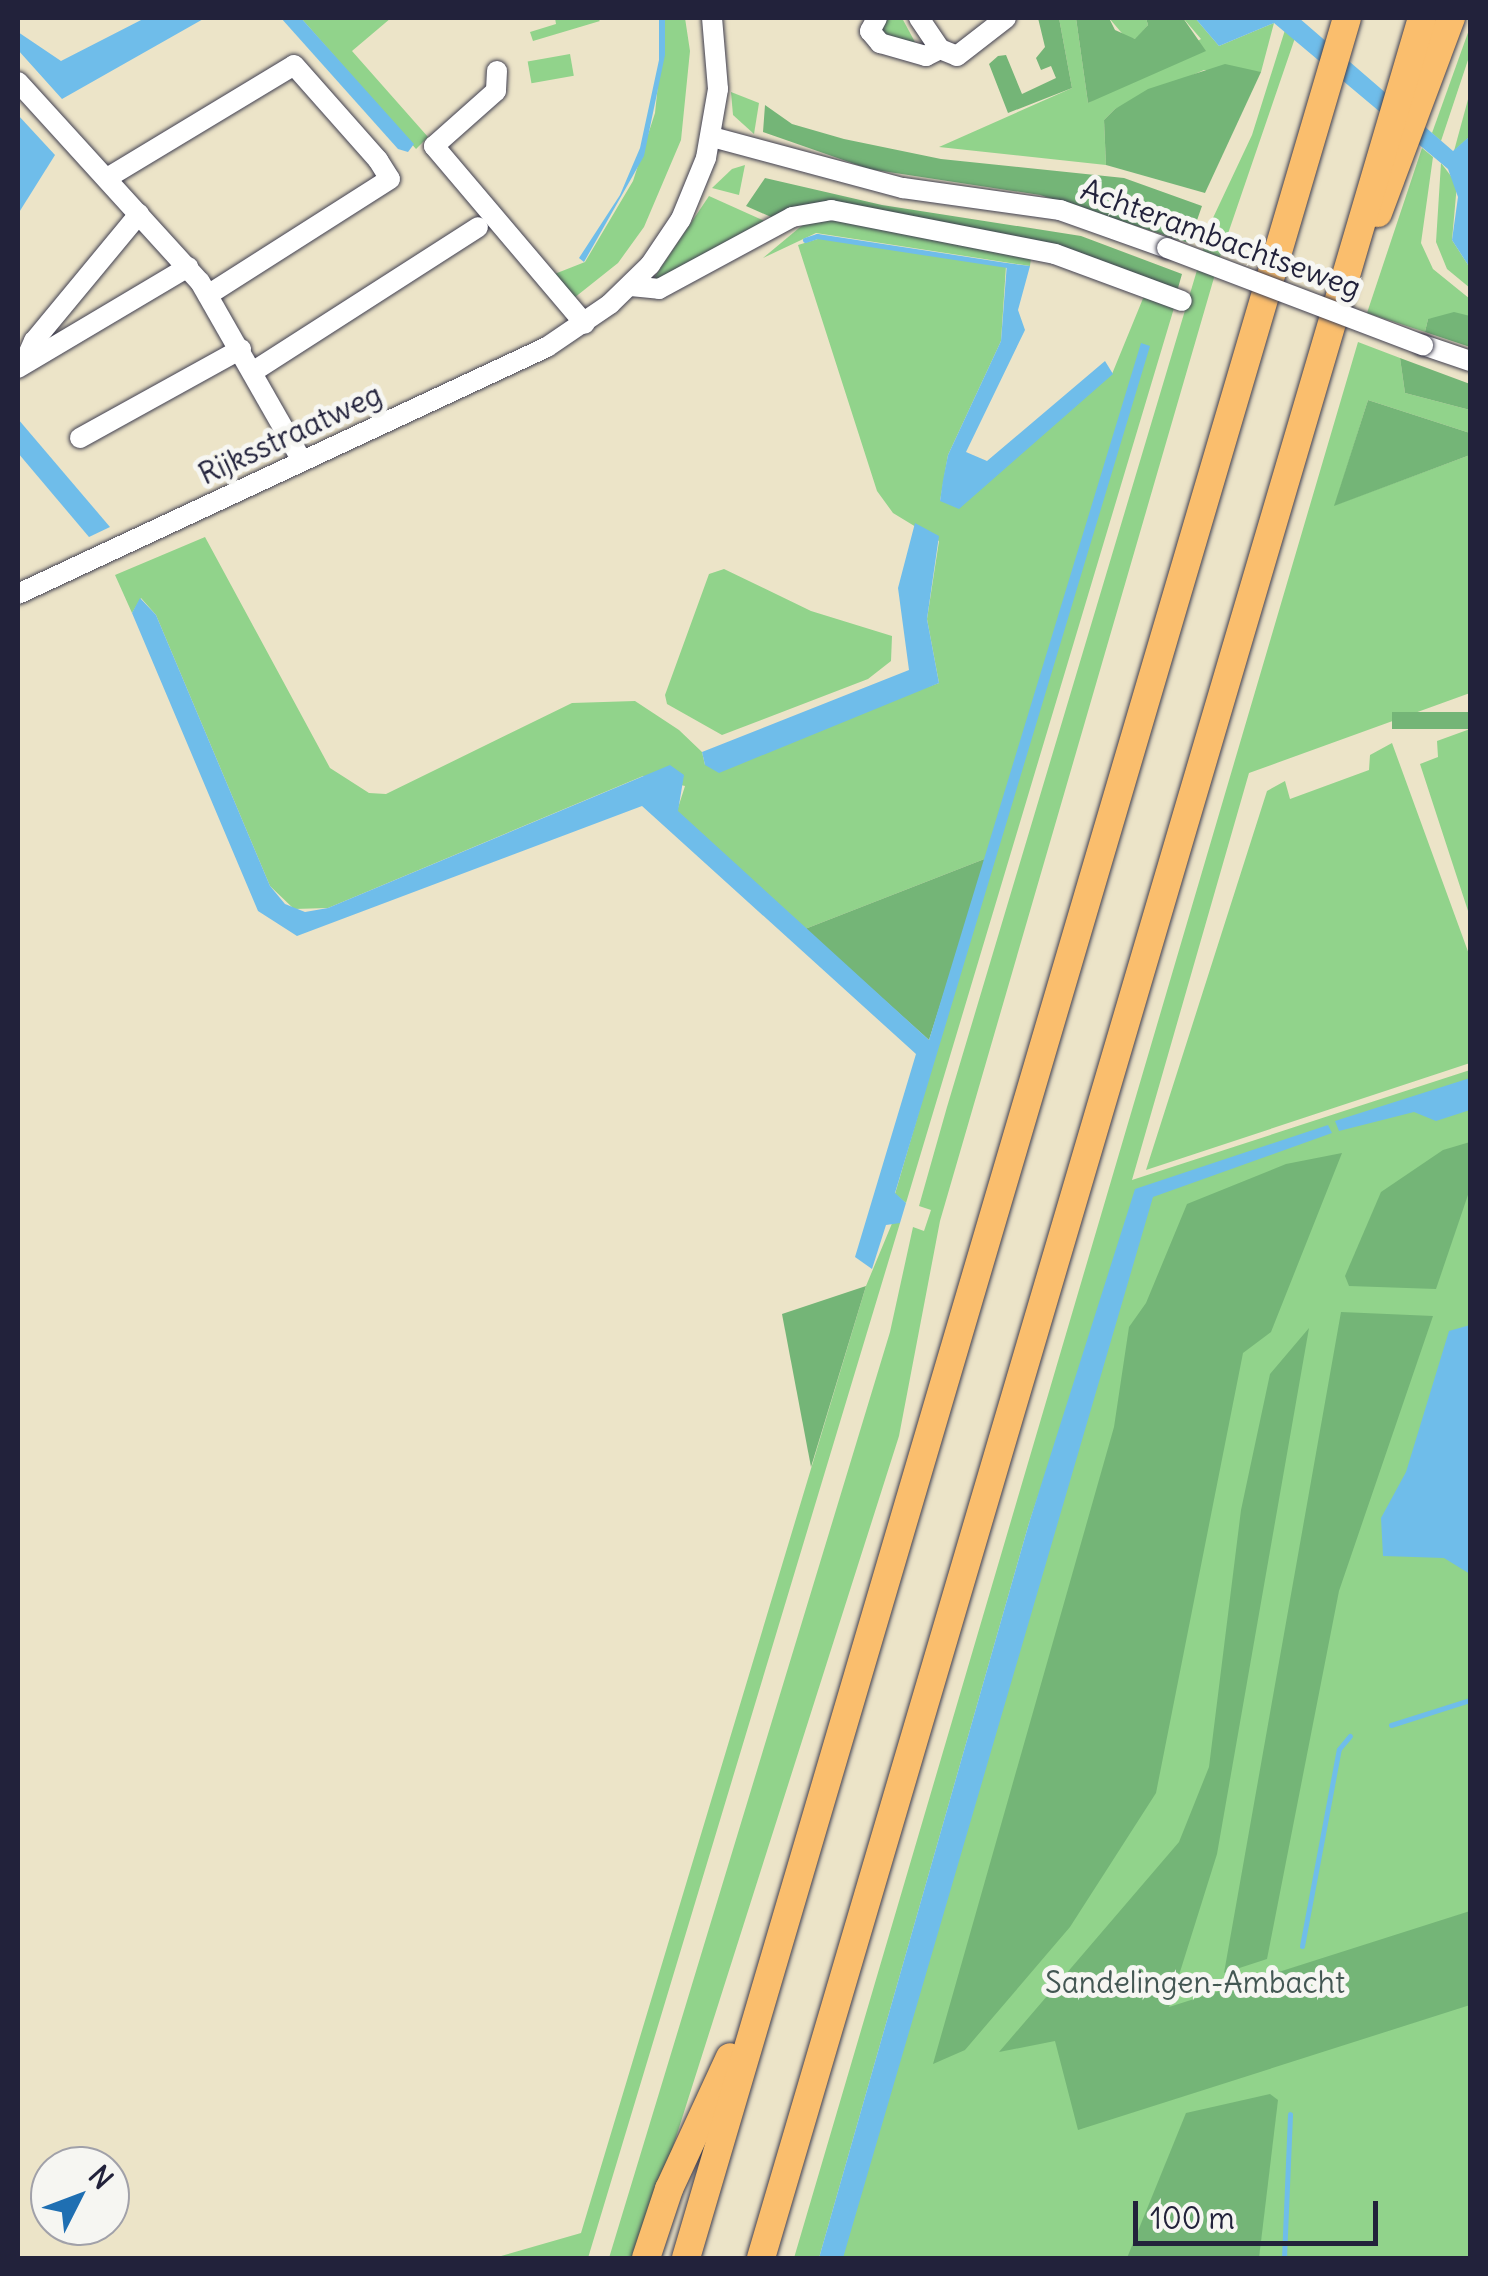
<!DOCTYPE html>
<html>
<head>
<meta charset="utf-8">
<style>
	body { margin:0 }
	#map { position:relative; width:1488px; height:2276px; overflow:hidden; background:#ece4c8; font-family:Delius,sans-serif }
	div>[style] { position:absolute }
	.green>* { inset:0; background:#91d38b; transform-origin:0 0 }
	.forest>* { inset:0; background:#74b577; transform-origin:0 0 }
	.water>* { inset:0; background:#6fbdea }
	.stream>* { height:5px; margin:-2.5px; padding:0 2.5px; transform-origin:2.5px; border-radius:2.5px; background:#6fbdea }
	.roads { filter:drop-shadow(0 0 2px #403f50) drop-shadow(0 0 2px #403f50) }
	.minor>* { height:20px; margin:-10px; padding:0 10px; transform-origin:10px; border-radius:10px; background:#fff }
	.highway>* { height:28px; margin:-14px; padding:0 14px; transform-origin:14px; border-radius:14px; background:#fabe6d }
	.bridges { filter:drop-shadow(0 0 2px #403f50) drop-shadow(0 0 2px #403f50) }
	.minor-bridge>* { height:20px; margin:-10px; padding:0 10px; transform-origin:10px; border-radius:10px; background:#fff }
	span { translate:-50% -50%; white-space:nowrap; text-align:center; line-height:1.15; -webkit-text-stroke:10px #f6f6f2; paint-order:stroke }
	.street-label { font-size:30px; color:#22223b }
	.park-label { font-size:30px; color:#435753 }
	.frame { position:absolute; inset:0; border:20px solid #22223b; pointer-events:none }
	.north { position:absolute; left:30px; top:2146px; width:100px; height:100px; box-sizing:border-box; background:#f6f6f2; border:2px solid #a1a1a9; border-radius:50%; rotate:48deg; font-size:28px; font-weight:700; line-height:40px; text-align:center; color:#22223b }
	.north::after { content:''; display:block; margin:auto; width:35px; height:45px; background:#1f6fb2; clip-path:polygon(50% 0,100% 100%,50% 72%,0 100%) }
	.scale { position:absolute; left:1133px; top:2201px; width:245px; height:45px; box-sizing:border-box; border:5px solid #22223b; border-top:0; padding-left:12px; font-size:30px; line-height:35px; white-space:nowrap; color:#22223b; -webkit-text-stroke:8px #f6f6f2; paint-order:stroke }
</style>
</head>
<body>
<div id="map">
	<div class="green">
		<div style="clip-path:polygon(301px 18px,391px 18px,352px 51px,428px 137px,416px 149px)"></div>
		<div style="clip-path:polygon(555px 18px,597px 18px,600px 21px,533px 41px,530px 32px,556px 24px)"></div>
		<div style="clip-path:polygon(665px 18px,685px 18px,690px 51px,681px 140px,644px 227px,618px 263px,574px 298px,552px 275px,585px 262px,633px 181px,655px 113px)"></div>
		<div style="clip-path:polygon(881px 18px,902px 18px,916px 44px,879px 37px)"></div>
		<div style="clip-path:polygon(1059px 18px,1076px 18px,1088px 103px,1201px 39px,1183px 18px,1195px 18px,1219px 46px,1274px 23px,1261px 72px,1204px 70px,1115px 109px,1104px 120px,1106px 165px,939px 147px,1072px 88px)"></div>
		<div style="clip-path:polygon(1109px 18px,1146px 18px,1148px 25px,1136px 39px,1126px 38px)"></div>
		<div style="clip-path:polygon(1470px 27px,1470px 54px,1441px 141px,1432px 133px)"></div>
		<div style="clip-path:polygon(1285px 30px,1295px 38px,1220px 257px,940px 1221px,899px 1436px,643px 2241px,636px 2258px,609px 2258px,890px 1332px,913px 1227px,924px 1231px,931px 1210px,919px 1206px,947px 1107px,1212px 220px,1252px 135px)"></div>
		<div style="left:570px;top:54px;width:22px;height:43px;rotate:80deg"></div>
		<div style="clip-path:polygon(731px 92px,759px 103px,754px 134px,733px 115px)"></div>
		<div style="clip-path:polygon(1470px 92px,1470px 136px,1454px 151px)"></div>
		<div style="clip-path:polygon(1422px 148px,1433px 157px,1421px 243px,1433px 269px,1470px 299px,1470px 316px,1428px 319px,1425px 332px,1367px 313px)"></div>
		<div style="clip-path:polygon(1441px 163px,1457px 184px,1452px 240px,1470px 268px,1470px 288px,1447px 269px,1436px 242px)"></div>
		<div style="clip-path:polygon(745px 165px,739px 195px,712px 188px,732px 169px)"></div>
		<div style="clip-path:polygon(709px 196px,771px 224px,654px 285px,654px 278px)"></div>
		<div style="clip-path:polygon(832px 219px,1031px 258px,1030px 266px,816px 233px,763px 258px,805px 223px)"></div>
		<div style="clip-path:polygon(821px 238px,1006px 266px,1001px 341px,948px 455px,940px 501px,1112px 374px,1144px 296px,1174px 308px,906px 1203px,895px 1194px,1142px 343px,987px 858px,805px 929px,677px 811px,685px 786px,643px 776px,328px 908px,294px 909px,270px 886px,156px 615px,141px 598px,132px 613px,115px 575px,205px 537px,330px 768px,369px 793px,386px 794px,572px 703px,635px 701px,679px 730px,702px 752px,705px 765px,939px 683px,927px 619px,939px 541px,893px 513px,877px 491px,798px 245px)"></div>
		<div style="clip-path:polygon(1358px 342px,1400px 358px,1405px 393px,1470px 410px,1470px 433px,1368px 400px,1335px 505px,1470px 455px,1470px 693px,1249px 773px,1132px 1180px,1470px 1070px,1470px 2258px,831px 2258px,1085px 1356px,1029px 1523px,819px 2258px,794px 2258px)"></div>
		<div style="clip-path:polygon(724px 569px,811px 611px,892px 636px,891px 661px,868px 679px,722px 735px,667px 704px,665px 695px,709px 574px)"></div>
		<div style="clip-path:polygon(1470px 729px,1470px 917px,1420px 764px,1438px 757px,1437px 741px)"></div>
		<div style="clip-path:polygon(1392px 743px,1470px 957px,1470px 1063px,1146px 1170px,1267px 791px,1285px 781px,1290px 799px,1369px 770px,1370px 755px)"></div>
		<div style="clip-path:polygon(893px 1221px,900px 1223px,588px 2258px,494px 2258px,581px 2233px,866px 1286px)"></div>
	</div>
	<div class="forest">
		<div style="clip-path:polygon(1038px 18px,1059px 18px,1072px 88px,1008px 113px,989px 64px,998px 56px,1006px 55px,1022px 94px,1056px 78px,1051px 66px,1041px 70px,1036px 58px,1045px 47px)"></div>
		<div style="clip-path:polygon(1076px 18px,1109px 18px,1115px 30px,1135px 39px,1148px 25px,1146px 18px,1183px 18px,1206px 51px,1088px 103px)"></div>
		<div style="clip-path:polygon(1225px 64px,1261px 72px,1205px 193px,1106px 165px,1104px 120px,1115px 109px,1148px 89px)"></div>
		<div style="clip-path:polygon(765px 105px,792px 124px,844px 139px,941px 159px,1124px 178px,1202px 206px,1189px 243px,1040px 195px,869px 169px,763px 132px)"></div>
		<div style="clip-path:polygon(765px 178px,882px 205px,1081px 236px,1182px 274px,1176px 295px,1064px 252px,814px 207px,778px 220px,746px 206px)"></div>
		<div style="clip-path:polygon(1454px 312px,1470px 316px,1470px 347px,1425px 332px,1428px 319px)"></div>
		<div style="clip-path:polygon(1400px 358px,1470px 384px,1470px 410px,1405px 393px)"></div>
		<div style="clip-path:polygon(1368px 400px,1470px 433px,1470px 455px,1334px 506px)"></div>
		<div style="left:1470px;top:712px;width:17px;height:78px;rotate:90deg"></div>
		<div style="clip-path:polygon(987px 858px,929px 1040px,805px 929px)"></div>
		<div style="clip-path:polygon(1470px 1142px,1470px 1189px,1436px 1289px,1349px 1286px,1345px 1276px,1381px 1192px,1443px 1150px)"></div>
		<div style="clip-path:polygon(1342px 1153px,1271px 1332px,1243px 1353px,1156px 1793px,1070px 1927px,965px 2050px,933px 2064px,1114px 1427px,1129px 1327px,1146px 1303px,1187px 1204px,1286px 1164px)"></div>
		<div style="clip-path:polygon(866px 1286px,811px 1467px,782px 1314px)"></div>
		<div style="clip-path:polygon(1341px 1312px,1433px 1316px,1339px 1591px,1267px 1959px,1224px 1973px)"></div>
		<div style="clip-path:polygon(1309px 1328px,1217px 1854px,1169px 2007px,1470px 1911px,1470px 2005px,1078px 2130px,1055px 2041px,999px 2052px,1179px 1842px,1209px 1767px,1241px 1510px,1270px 1374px)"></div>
		<div style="clip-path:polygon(1270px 2094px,1278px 2100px,1259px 2258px,1127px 2258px,1186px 2113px)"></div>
	</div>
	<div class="water">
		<div style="clip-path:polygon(145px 18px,205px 18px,62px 99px,18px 50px,18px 32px,61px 61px)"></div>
		<div style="clip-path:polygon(281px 18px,301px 18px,414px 144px,408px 152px,398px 149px)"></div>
		<div style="clip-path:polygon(659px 18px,665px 18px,665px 55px,644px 156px,584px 262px,579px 258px,620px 195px,640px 148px,659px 60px)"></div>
		<div style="clip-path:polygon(1195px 18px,1299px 18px,1453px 151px,1470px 136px,1470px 268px,1452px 240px,1458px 197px,1448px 169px,1274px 23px,1219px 46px)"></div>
		<div style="clip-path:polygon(18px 115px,55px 155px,18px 214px)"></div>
		<div style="clip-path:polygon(1007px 263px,1030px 266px,1018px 310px,1025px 330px,966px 452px,987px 461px,1105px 361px,1113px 374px,959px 509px,940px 501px,943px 480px,948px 455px,1001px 341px)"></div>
		<div style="clip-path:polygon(1141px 343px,1150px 346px,895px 1193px,906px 1203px,900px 1223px,886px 1225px,872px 1269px,855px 1257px,916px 1054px,642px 806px,297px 936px,258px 911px,132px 613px,140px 598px,156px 615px,270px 886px,285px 904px,305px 912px,328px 908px,670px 765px,684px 775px,678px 811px,929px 1040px)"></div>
		<div style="clip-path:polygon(18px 419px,110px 527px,89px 537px,18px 453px)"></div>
		<div style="clip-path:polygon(915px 523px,939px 536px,927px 619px,939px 683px,719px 773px,705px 765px,702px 752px,909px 670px,898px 588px)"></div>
		<div style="clip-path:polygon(1470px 1078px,1470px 1110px,1436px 1121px,1414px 1112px,1339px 1131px,1335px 1121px)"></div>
		<div style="clip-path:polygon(1328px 1125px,1332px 1133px,1153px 1197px,843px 2258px,819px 2258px,1029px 1523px,1135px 1189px)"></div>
		<div style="clip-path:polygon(1470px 1325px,1470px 1574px,1444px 1558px,1383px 1556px,1381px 1518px,1406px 1472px,1449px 1331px)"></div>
	</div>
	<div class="stream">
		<div style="left:805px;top:240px;width:13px;rotate:-18deg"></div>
		<div style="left:817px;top:236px;width:191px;rotate:8.7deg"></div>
		<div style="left:1391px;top:1725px;width:83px;rotate:-17.6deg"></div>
		<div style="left:1302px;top:1946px;width:200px;rotate:-79.4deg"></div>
		<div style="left:1339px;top:1749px;width:17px;rotate:-50deg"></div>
		<div style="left:1284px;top:2258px;width:144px;rotate:-87.6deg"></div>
	</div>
	<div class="roads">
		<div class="minor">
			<div style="left:877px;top:18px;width:15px;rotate:118deg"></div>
			<div style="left:870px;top:31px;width:16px;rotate:50deg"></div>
			<div style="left:880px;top:43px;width:48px;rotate:15.8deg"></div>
			<div style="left:926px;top:56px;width:16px;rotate:-27deg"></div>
			<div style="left:919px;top:18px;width:37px;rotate:56deg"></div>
			<div style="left:940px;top:49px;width:18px;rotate:22deg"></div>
			<div style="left:957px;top:56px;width:62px;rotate:-37.8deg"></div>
			<div style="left:497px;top:71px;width:20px;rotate:93deg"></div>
			<div style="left:496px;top:91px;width:83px;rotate:138.4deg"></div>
			<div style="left:434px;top:146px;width:233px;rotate:49.7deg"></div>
			<div style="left:18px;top:82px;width:270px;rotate:47.7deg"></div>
			<div style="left:200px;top:282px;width:206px;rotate:60.3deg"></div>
			<div style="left:712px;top:137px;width:198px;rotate:15deg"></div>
			<div style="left:903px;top:188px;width:159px;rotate:8deg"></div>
			<div style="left:1060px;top:210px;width:114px;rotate:19.6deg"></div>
			<div style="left:107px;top:178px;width:218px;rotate:-31.1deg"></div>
			<div style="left:294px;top:65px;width:127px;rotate:48.5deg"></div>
			<div style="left:378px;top:160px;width:22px;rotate:58deg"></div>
			<div style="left:390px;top:179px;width:216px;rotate:147.5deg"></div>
			<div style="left:631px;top:286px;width:28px;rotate:6deg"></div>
			<div style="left:659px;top:289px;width:151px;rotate:-28.4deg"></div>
			<div style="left:792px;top:217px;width:40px;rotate:-10deg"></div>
			<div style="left:831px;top:210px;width:228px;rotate:11.1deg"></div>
			<div style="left:1055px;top:254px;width:135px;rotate:20.3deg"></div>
			<div style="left:1423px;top:345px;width:50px;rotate:18.8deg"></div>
			<div style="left:25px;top:361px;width:22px;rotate:-66deg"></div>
			<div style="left:34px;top:341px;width:165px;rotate:-50.4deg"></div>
			<div style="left:18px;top:368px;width:198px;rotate:-30.7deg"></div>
			<div style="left:254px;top:371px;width:266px;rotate:-32.7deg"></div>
			<div style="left:80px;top:438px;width:184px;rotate:-28.9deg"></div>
			<div style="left:18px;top:594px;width:584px;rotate:-25.03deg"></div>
			<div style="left:547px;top:347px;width:76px;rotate:-34.3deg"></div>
			<div style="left:610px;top:304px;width:56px;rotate:-44.3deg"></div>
			<div style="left:650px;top:265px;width:55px;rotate:-56deg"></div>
			<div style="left:681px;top:219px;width:66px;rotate:-67.7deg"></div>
			<div style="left:706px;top:158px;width:70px;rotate:-80.1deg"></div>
			<div style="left:718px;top:89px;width:71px;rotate:-94.8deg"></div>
		</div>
		<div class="highway">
			<div style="left:1378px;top:213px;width:208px;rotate:-69.5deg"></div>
			<div style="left:646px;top:2258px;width:73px;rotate:-71.6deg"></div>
			<div style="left:669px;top:2189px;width:145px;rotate:-65.2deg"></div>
			<div style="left:686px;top:2258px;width:2335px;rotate:-73.56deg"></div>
			<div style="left:761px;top:2258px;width:2335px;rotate:-73.56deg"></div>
		</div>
	</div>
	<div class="bridges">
		<div class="minor-bridge">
			<div style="left:1167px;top:248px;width:274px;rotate:20.8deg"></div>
		</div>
	</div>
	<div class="street-label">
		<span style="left:1221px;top:238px;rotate:20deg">Achterambachtseweg</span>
		<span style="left:290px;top:434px;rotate:-25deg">Rijksstraatweg</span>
	</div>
	<div class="park-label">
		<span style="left:1195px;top:1982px">Sandelingen-Ambacht</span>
	</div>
	<div class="frame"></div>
	<div class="north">N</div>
	<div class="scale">100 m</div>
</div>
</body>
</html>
